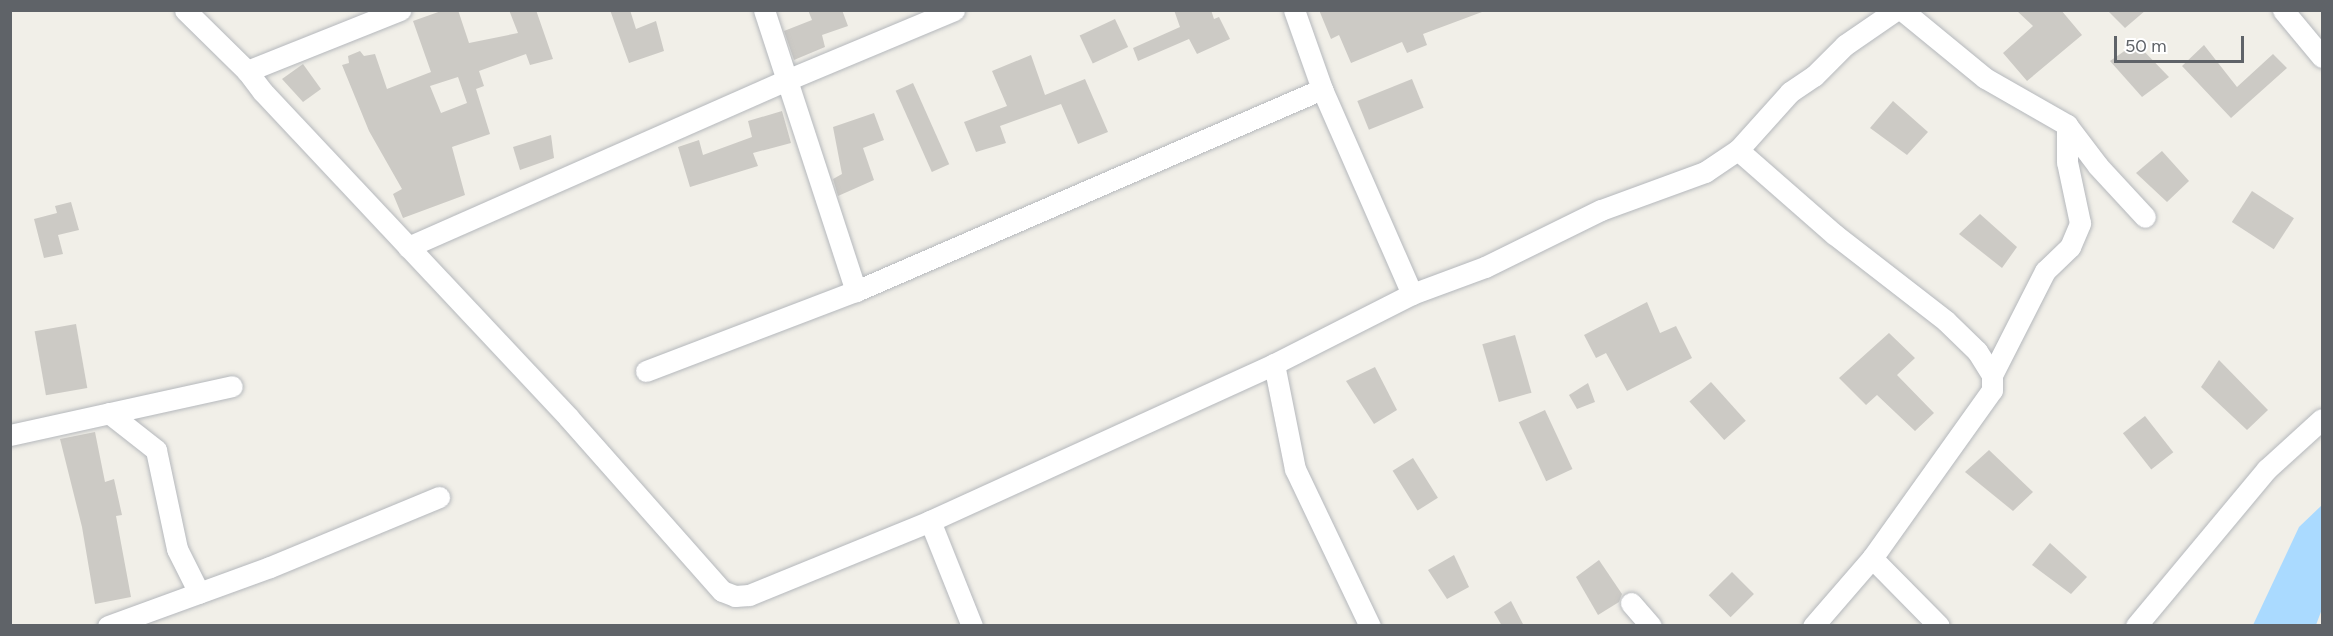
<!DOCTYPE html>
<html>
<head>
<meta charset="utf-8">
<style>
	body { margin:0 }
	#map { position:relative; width:2333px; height:636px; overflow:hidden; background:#f1efe8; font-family:Figtree,sans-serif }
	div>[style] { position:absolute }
	.water>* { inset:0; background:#aadaff }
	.building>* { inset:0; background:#cccac5; transform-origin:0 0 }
	.roads { filter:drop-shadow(0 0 2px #b5b8bc) drop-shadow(0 0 2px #b5b8bc) }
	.street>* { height:21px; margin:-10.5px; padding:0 10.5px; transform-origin:10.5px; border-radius:10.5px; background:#fff }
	span { translate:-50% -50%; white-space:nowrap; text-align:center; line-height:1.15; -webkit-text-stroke:4.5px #fff; paint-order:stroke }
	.frame { position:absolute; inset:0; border:12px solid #5f6368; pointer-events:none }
	.scale { position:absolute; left:2114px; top:36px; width:130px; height:27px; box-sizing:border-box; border:3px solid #5f6368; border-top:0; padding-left:8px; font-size:18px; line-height:21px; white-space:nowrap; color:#5f6368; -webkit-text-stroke:4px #fff; paint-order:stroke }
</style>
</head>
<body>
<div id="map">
	<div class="water">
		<div style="clip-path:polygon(2322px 505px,2322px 609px,2316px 625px,2253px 625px,2299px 527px)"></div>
	</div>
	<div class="building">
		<div style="clip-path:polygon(evenodd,444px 10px,458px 10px,469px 43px,518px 33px,509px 10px,536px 10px,553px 59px,530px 65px,526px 54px,479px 71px,484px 86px,476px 89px,490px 134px,452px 147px,465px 195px,403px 218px,393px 194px,402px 189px,369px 131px,342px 65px,349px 63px,348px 56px,360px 51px,364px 56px,375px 54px,387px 89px,431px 72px,413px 21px,444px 10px,458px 77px,467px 103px,441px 113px,430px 86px,458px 77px)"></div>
		<div style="clip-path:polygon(610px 10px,630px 10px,636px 29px,656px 21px,664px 51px,629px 63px)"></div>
		<div style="clip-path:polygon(808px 10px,842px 10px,848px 26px,822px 35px,825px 47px,794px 60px,784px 31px,812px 20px)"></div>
		<div style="clip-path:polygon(1174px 10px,1211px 10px,1214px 19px,1219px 17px,1230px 39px,1197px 54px,1189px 39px,1138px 61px,1133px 48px,1180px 27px)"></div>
		<div style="clip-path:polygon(1319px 10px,1481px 10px,1482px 12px,1423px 34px,1427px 45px,1407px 53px,1402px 42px,1351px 63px,1339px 35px,1331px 39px)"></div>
		<div style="clip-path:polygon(2016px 10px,2061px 10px,2082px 35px,2027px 81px,2003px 53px,2033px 26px)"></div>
		<div style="clip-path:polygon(2107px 10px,2146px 10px,2125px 28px)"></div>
		<div style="left:1115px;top:19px;width:31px;height:39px;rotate:65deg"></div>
		<div style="clip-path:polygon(2136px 43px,2169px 77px,2142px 97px,2110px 61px)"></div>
		<div style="clip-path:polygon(2204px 45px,2237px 87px,2273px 54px,2287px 68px,2231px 118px,2182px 66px)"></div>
		<div style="clip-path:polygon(1031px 55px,1045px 95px,1085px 79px,1108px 132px,1078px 144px,1061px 104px,1000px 126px,1006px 143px,976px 152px,964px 122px,1007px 106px,992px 71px)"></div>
		<div style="clip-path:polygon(303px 64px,321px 89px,303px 102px,282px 79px)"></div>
		<div style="left:1412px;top:79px;width:31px;height:59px;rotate:68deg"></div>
		<div style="left:913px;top:83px;width:89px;height:19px;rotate:66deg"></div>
		<div style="clip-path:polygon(1893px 101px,1928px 132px,1907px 155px,1870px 128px)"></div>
		<div style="clip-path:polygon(782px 111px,791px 143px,753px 153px,758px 166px,690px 187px,678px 147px,699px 140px,703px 155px,752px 137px,748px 121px)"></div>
		<div style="clip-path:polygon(874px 113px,884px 140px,863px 148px,874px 180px,838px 196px,833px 179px,842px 174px,833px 127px)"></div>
		<div style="clip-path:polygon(551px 135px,554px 158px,520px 170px,513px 147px)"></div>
		<div style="clip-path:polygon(2162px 151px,2189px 181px,2167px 202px,2136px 173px)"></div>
		<div style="left:2252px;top:191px;width:50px;height:37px;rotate:33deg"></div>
		<div style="clip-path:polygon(71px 202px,79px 230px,58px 235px,63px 254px,44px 258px,34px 219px,57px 213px,55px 206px)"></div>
		<div style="clip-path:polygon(1980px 214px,2017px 247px,2002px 268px,1959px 234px)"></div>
		<div style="clip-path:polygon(1647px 302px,1660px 333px,1676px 326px,1692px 358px,1627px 391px,1606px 353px,1596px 358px,1584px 335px)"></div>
		<div style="left:76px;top:324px;width:65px;height:42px;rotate:80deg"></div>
		<div style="clip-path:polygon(1889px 333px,1915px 358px,1897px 375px,1934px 413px,1915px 431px,1877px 395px,1866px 405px,1839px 378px)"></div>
		<div style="left:1515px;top:335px;width:60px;height:34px;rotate:74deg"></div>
		<div style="clip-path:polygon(2219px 360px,2268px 410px,2247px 430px,2201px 387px)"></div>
		<div style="clip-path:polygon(1375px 367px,1397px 410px,1374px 424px,1346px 381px)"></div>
		<div style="left:1711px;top:382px;width:52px;height:29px;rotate:48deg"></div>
		<div style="clip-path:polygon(1588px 383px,1595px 402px,1577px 409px,1569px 395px)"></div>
		<div style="left:1545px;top:410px;width:65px;height:29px;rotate:65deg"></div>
		<div style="left:2145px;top:416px;width:46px;height:28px;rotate:52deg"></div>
		<div style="clip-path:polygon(95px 432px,105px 482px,114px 479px,122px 515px,116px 516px,131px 597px,95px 604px,82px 527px,60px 439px)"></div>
		<div style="clip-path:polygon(1989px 450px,2033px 492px,2013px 511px,1965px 472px)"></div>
		<div style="left:1413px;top:458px;width:47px;height:24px;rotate:58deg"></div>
		<div style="clip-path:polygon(2050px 543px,2087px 577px,2071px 594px,2032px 565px)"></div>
		<div style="clip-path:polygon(1454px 555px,1469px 587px,1447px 599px,1428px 570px)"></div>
		<div style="clip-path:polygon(1599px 560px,1622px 594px,1619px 602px,1598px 615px,1576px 577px)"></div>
		<div style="left:1732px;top:572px;width:31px;height:33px;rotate:45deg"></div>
		<div style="clip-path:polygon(1511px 601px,1524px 626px,1502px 626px,1494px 612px)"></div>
	</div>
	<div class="roads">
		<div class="street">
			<div style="left:185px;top:10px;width:87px;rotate:44.5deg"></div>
			<div style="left:247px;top:71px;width:26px;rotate:53deg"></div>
			<div style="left:263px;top:92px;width:446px;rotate:46.8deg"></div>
			<div style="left:568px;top:417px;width:232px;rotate:48.5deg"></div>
			<div style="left:722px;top:591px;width:14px;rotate:21deg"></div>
			<div style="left:735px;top:596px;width:14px;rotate:-4deg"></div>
			<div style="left:749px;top:595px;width:196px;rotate:-22.2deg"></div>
			<div style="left:930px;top:521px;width:378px;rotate:-24.5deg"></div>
			<div style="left:1274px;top:364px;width:155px;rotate:-26.9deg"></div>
			<div style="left:1412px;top:294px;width:78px;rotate:-20.3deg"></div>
			<div style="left:1485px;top:267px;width:129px;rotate:-26.2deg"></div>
			<div style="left:1601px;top:210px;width:111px;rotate:-20.1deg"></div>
			<div style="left:1705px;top:172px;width:40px;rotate:-34deg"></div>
			<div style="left:1738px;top:150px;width:78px;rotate:-48.1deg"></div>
			<div style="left:1790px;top:92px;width:29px;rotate:-34deg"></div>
			<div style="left:1814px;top:76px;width:44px;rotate:-45deg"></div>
			<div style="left:1845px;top:45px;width:62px;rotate:-34.5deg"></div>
			<div style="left:764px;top:10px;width:296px;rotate:71.9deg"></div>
			<div style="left:1294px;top:10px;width:84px;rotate:70.5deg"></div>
			<div style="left:1322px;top:89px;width:224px;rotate:66.3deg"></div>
			<div style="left:1902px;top:10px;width:107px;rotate:39.3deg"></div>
			<div style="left:1985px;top:78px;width:95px;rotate:29.8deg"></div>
			<div style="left:2067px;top:125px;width:51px;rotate:52.9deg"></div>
			<div style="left:2098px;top:166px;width:69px;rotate:47.3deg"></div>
			<div style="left:2283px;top:10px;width:61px;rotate:50.3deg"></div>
			<div style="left:247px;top:71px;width:165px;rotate:-21.7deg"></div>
			<div style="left:1738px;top:150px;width:128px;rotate:41.2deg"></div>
			<div style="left:1834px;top:234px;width:142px;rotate:37.8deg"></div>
			<div style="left:1946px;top:321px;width:43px;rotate:44.1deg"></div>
			<div style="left:1977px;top:351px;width:28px;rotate:58deg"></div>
			<div style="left:1992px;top:375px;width:15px;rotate:90deg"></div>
			<div style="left:1992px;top:390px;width:206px;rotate:125.5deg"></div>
			<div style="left:1872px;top:558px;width:90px;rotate:130.9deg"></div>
			<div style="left:408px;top:247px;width:414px;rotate:-23.8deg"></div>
			<div style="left:787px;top:80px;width:181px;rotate:-22.7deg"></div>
			<div style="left:1274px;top:364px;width:107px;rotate:78.7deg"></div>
			<div style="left:1295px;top:469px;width:174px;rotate:64.5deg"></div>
			<div style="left:646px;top:371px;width:225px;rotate:-20.9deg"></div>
			<div style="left:856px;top:291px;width:508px;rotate:-23.44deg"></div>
			<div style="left:1992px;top:375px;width:117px;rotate:-63deg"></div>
			<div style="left:2045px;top:271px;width:35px;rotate:-44deg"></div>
			<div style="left:2070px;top:247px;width:26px;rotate:-67deg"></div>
			<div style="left:2080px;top:223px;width:62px;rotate:-102deg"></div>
			<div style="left:2067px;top:162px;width:37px;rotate:-90deg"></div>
			<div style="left:109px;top:413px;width:60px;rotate:38.2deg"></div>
			<div style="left:156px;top:450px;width:101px;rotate:78deg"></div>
			<div style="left:177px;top:549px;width:49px;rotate:63.4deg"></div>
			<div style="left:10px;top:435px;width:227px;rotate:-12.4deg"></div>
			<div style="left:930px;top:521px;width:113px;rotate:68.2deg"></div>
			<div style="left:1872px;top:558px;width:95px;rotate:45.4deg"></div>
			<div style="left:1631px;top:603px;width:30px;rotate:49deg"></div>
			<div style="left:108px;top:626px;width:172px;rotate:-20deg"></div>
			<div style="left:270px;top:567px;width:183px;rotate:-22.5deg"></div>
			<div style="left:2136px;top:626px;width:204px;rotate:-50.2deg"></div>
			<div style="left:2267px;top:469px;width:74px;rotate:-42.3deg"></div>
		</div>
	</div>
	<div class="frame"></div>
	<div class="scale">50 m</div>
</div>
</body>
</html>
